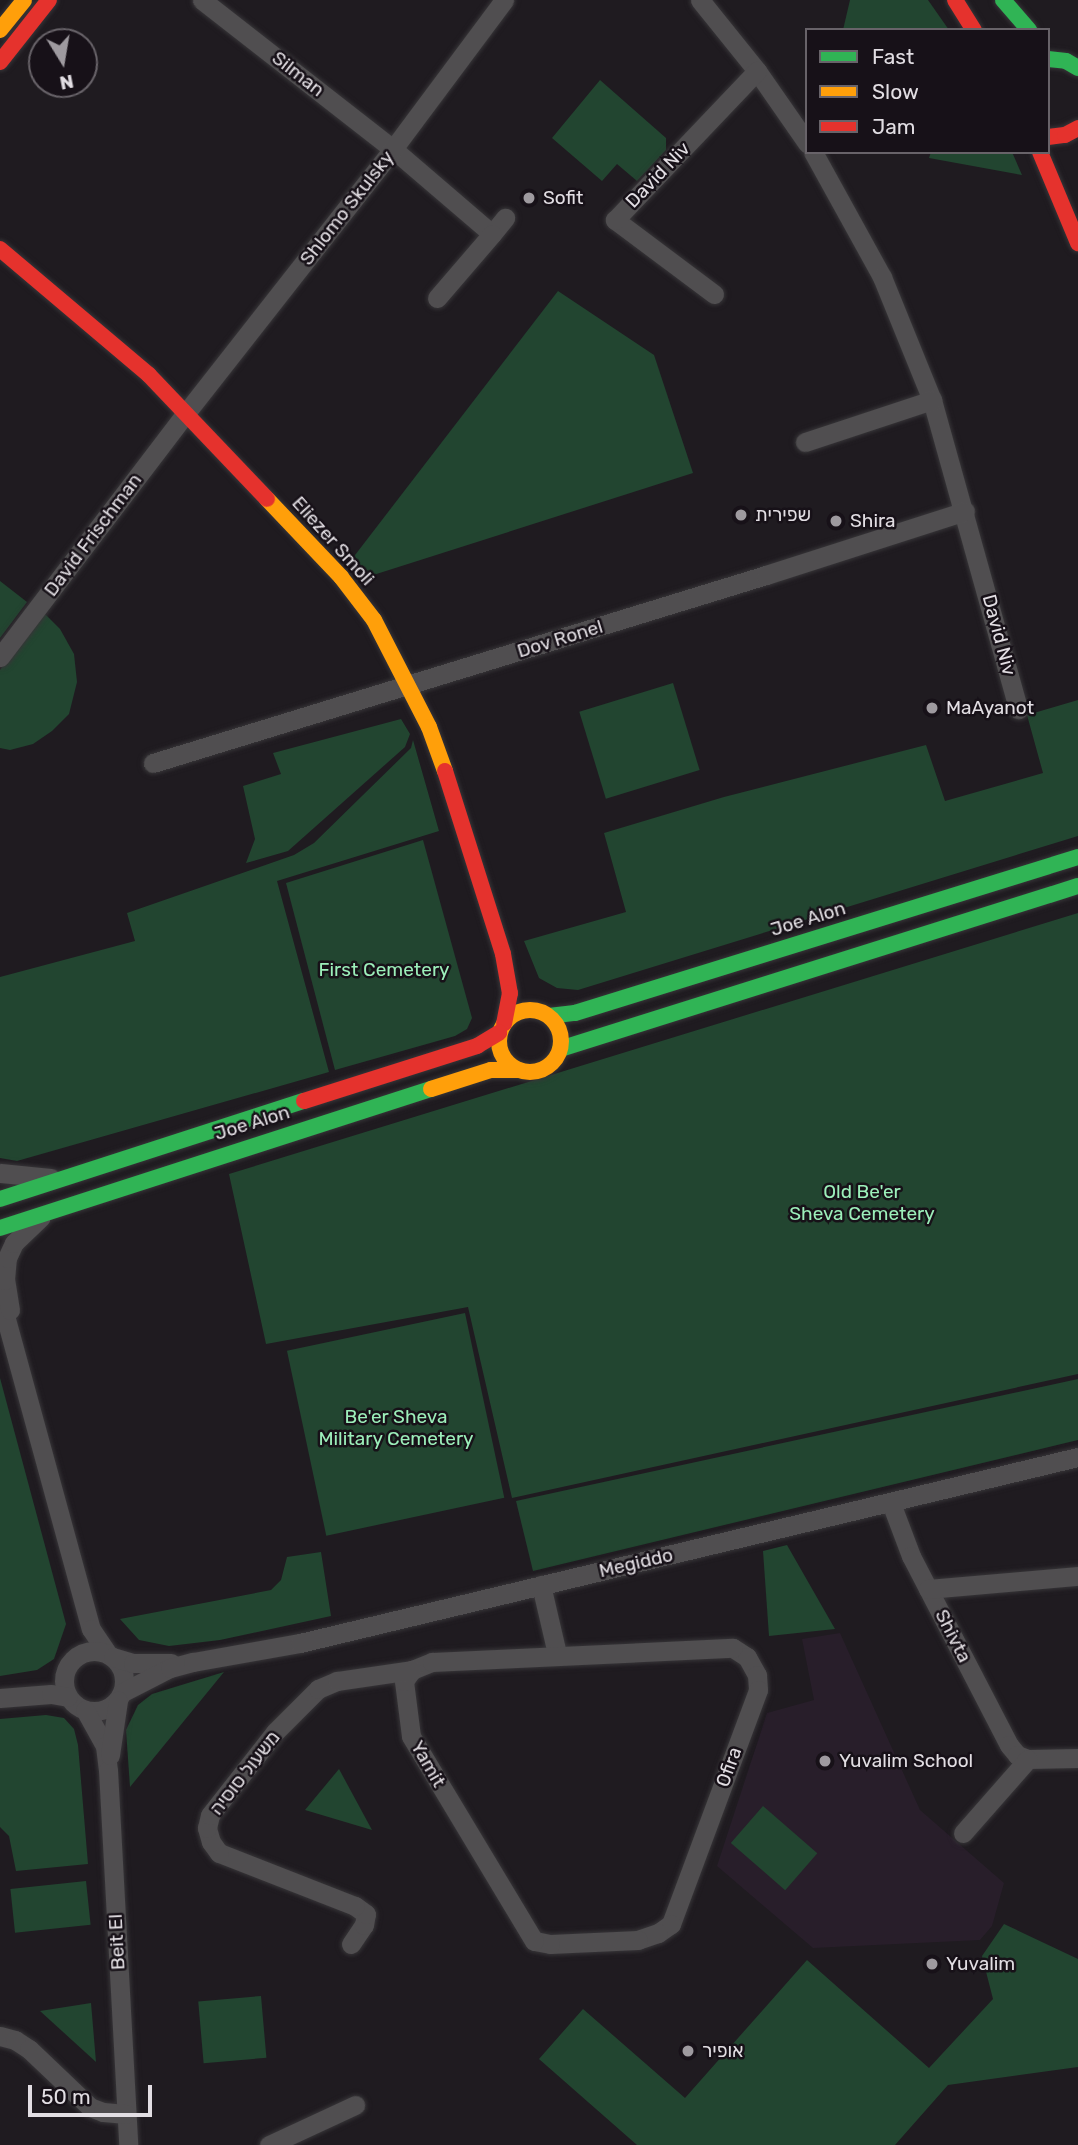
<!DOCTYPE html>
<html>
<head>
<meta charset="utf-8">
<style>
	body { margin:0 }
	#map { position:relative; width:1078px; height:2145px; overflow:hidden; background:#1f1b20; font-family:Rubik,Heebo,sans-serif }
	div>[style] { position:absolute }
	.built>* { inset:0; background:#281e2a }
	.green>* { inset:0; background:#224530; transform-origin:0 0 }
	.roads { filter:drop-shadow(0 0 2px #373538) drop-shadow(0 0 2px #373538) }
	.street>* { height:19px; margin:-9.5px; padding:0 9.5px; transform-origin:9.5px; border-radius:9.5px; background:#504e50 }
	.street>.ring { margin:-9.5px; padding:0; box-sizing:content-box; background:none; border:19px solid #504e50; border-radius:50% }
	.fast>* { height:16px; margin:-8px; padding:0 8px; transform-origin:8px; border-radius:8px; background:#30b455 }
	.slow>* { height:16px; margin:-8px; padding:0 8px; transform-origin:8px; border-radius:8px; background:#ff9f0a }
	.slow>.ring { margin:-8px; padding:0; box-sizing:content-box; background:none; border:16px solid #ff9f0a; border-radius:50% }
	.jam>* { height:16px; margin:-8px; padding:0 8px; transform-origin:8px; border-radius:8px; background:#e5322d }
	.dots>* { width:19px; height:19px; translate:-50% -50%; box-sizing:border-box; border:4px solid #171118; border-radius:50% }
	span { translate:-50% -50%; white-space:nowrap; text-align:center; line-height:1.15; -webkit-text-stroke:5px #171118; paint-order:stroke }
	.street-label { font-size:19px; color:#e2dee3 }
	.poi-label { font-size:19px; color:#e2dee3 }
	.left { translate:0 -50%; text-align:left }
	.park-label { font-size:19px; color:#9cefba }
	.legend { position:absolute; left:805px; top:28px; width:245px; height:126px; box-sizing:border-box; background:#171118; border:2px solid #686369; margin:0; padding:9px 12px; list-style:none; font-size:21px; color:#e2dee3 }
	.legend li { display:flex; align-items:center; gap:14px; height:35px }
	.legend b { width:35px; border:2px solid #686369 }
	.north { position:absolute; left:28px; top:28px; width:70px; height:70px; box-sizing:border-box; background:#171118; border:2px solid #686369; border-radius:50%; rotate:169deg; font-size:19px; font-weight:700; line-height:28px; text-align:center; color:#e2dee3 }
	.north::after { content:''; display:block; margin:auto; width:24px; height:32px; background:#9e9a9f; clip-path:polygon(50% 0,100% 100%,50% 72%,0 100%) }
	.scale { position:absolute; left:28px; top:2085px; width:124px; height:32px; box-sizing:border-box; border:4px solid #e2dee3; border-top:0; padding-left:9px; font-size:21px; line-height:24px; white-space:nowrap; color:#e2dee3; -webkit-text-stroke:5px #171118; paint-order:stroke }
</style>
</head>
<body>
<div id="map">
	<div class="built">
		<div style="clip-path:polygon(840px 1633px,920px 1810px,1004px 1883px,992px 1926px,980px 1940px,813px 1948px,717px 1866px,767px 1713px,814px 1700px,802px 1639px)"></div>
	</div>
	<div class="green">
		<div style="clip-path:polygon(850px 0,928px 0,949px 30px,843px 30px)"></div>
		<div style="clip-path:polygon(600px 80px,666px 138px,666px 150px,637px 181px,617px 164px,602px 181px,552px 138px)"></div>
		<div style="clip-path:polygon(931px 152px,1012px 152px,1022px 175px,929px 158px)"></div>
		<div style="clip-path:polygon(558px 291px,654px 355px,693px 473px,367px 577px,352px 559px)"></div>
		<div style="clip-path:polygon(0 581px,27px 602px,0 638px)"></div>
		<div style="clip-path:polygon(42px 611px,60px 629px,74px 654px,77px 682px,69px 714px,52px 731px,33px 744px,10px 750px,0 748px,0 670px)"></div>
		<div style="left:673px;top:683px;width:91px;height:98px;rotate:73deg"></div>
		<div style="clip-path:polygon(1078px 700px,1078px 836px,578px 990px,557px 988px,539px 978px,524px 941px,626px 912px,604px 833px,724px 797px,926px 745px,945px 801px,1043px 773px,1027px 715px)"></div>
		<div style="clip-path:polygon(401px 719px,410px 734px,405px 747px,288px 851px,246px 863px,255px 839px,243px 786px,281px 774px,273px 753px)"></div>
		<div style="clip-path:polygon(413px 740px,439px 831px,277px 881px,329px 1072px,17px 1161px,0 1158px,0 977px,135px 941px,127px 913px,294px 855px,314px 843px,411px 748px)"></div>
		<div style="clip-path:polygon(423px 840px,472px 1018px,467px 1029px,455px 1036px,335px 1070px,286px 883px)"></div>
		<div style="clip-path:polygon(1078px 913px,1078px 1374px,512px 1498px,468px 1307px,266px 1344px,229px 1174px)"></div>
		<div style="left:465px;top:1313px;width:189px;height:182px;rotate:78deg"></div>
		<div style="clip-path:polygon(0 1378px,66px 1624px,54px 1659px,37px 1670px,0 1676px)"></div>
		<div style="clip-path:polygon(1078px 1379px,1078px 1440px,533px 1571px,516px 1501px)"></div>
		<div style="clip-path:polygon(787px 1545px,835px 1629px,769px 1636px,763px 1551px)"></div>
		<div style="clip-path:polygon(321px 1552px,331px 1616px,220px 1640px,169px 1646px,139px 1640px,120px 1619px,271px 1590px,281px 1580px,287px 1557px)"></div>
		<div style="clip-path:polygon(224px 1672px,130px 1787px,126px 1730px,138px 1705px,152px 1694px)"></div>
		<div style="clip-path:polygon(46px 1715px,64px 1718px,74px 1729px,78px 1745px,88px 1864px,16px 1871px,9px 1836px,0 1827px,0 1719px)"></div>
		<div style="clip-path:polygon(339px 1769px,372px 1830px,305px 1810px)"></div>
		<div style="left:763px;top:1806px;width:72px;height:49px;rotate:41deg"></div>
		<div style="left:86px;top:1881px;width:44px;height:76px;rotate:84deg"></div>
		<div style="clip-path:polygon(1004px 1924px,1078px 1959px,1078px 2067px,948px 2085px,895px 2145px,637px 2145px,539px 2059px,583px 2009px,685px 2098px,807px 1960px,929px 2068px,993px 1999px,982px 1956px)"></div>
		<div style="left:261px;top:1996px;width:62px;height:63px;rotate:85deg"></div>
		<div style="clip-path:polygon(91px 2003px,96px 2062px,40px 2011px)"></div>
	</div>
	<div class="roads">
		<div class="street">
			<div style="left:202px;top:0;width:242px;rotate:38deg"></div>
			<div style="left:393px;top:149px;width:130px;rotate:40.6deg"></div>
			<div style="left:492px;top:234px;width:21px;rotate:-51deg"></div>
			<div style="left:700px;top:0;width:91px;rotate:51.2deg"></div>
			<div style="left:757px;top:71px;width:88px;rotate:55.2deg"></div>
			<div style="left:813px;top:152px;width:143px;rotate:61.1deg"></div>
			<div style="left:882px;top:277px;width:133px;rotate:67.9deg"></div>
			<div style="left:932px;top:400px;width:321px;rotate:74.4deg"></div>
			<div style="left:714px;top:294px;width:124px;rotate:-143.2deg"></div>
			<div style="left:615px;top:220px;width:206px;rotate:-46.4deg"></div>
			<div style="left:437px;top:298px;width:84px;rotate:-49.3deg"></div>
			<div style="left:805px;top:442px;width:134px;rotate:-18.3deg"></div>
			<div style="left:0;top:657px;width:307px;rotate:-52.7deg"></div>
			<div style="left:186px;top:413px;width:335px;rotate:-51.9deg"></div>
			<div style="left:393px;top:149px;width:186px;rotate:-53.3deg"></div>
			<div style="left:153px;top:763px;width:641px;rotate:-17.05deg"></div>
			<div style="left:766px;top:575px;width:209px;rotate:-17.8deg"></div>
			<div style="left:0;top:1173px;width:51px;rotate:5.6deg"></div>
			<div style="left:0;top:1297px;width:344px;rotate:74.7deg"></div>
			<div style="left:91px;top:1629px;width:29px;rotate:56deg"></div>
			<div style="left:10px;top:1310px;width:30px;rotate:-99deg"></div>
			<div style="left:5px;top:1280px;width:22px;rotate:-85deg"></div>
			<div style="left:7px;top:1258px;width:17px;rotate:-65deg"></div>
			<div style="left:14px;top:1243px;width:37px;rotate:-44deg"></div>
			<div style="left:891px;top:1503px;width:57px;rotate:69.3deg"></div>
			<div style="left:911px;top:1556px;width:213px;rotate:62.6deg"></div>
			<div style="left:1009px;top:1745px;width:13px;rotate:51deg"></div>
			<div style="left:1017px;top:1755px;width:12px;rotate:20deg"></div>
			<div style="left:1028px;top:1759px;width:50px;rotate:-1.1deg"></div>
			<div style="left:541px;top:1585px;width:71px;rotate:76.9deg"></div>
			<div style="left:928px;top:1589px;width:151px;rotate:-5deg"></div>
			<div style="left:733px;top:1648px;width:17px;rotate:33deg"></div>
			<div style="left:747px;top:1657px;width:21px;rotate:61deg"></div>
			<div style="left:757px;top:1675px;width:15px;rotate:86deg"></div>
			<div style="left:758px;top:1690px;width:250px;rotate:110.4deg"></div>
			<div style="left:671px;top:1924px;width:16px;rotate:145deg"></div>
			<div style="left:658px;top:1933px;width:21px;rotate:161deg"></div>
			<div style="left:638px;top:1940px;width:88px;rotate:177.4deg"></div>
			<div style="left:550px;top:1944px;width:16px;rotate:-169deg"></div>
			<div style="left:534px;top:1941px;width:239px;rotate:-121deg"></div>
			<div style="left:411px;top:1736px;width:55px;rotate:-97.3deg"></div>
			<div style="left:404px;top:1681px;width:14px;rotate:-54deg"></div>
			<div style="left:412px;top:1670px;width:22px;rotate:-22deg"></div>
			<div style="left:432px;top:1662px;width:301px;rotate:-2.7deg"></div>
			<div class="ring" style="left:64px;top:1651px;width:41px;height:41px"></div>
			<div style="left:113px;top:1657px;width:21px;rotate:17deg"></div>
			<div style="left:133px;top:1663px;width:38px"></div>
			<div style="left:123px;top:1692px;width:53px;rotate:-27.1deg"></div>
			<div style="left:170px;top:1668px;width:24px;rotate:-15deg"></div>
			<div style="left:193px;top:1662px;width:109px;rotate:-10.1deg"></div>
			<div style="left:300px;top:1643px;width:800px;rotate:-13.45deg"></div>
			<div style="left:0;top:1698px;width:51px;rotate:-4.5deg"></div>
			<div style="left:51px;top:1694px;width:17px;rotate:10deg"></div>
			<div style="left:85px;top:1710px;width:41px;rotate:60.9deg"></div>
			<div style="left:105px;top:1746px;width:24px;rotate:83deg"></div>
			<div style="left:108px;top:1770px;width:376px;rotate:86.9deg"></div>
			<div style="left:110px;top:1755px;width:55px;rotate:-81.6deg"></div>
			<div style="left:963px;top:1833px;width:98px;rotate:-48.7deg"></div>
			<div style="left:351px;top:1944px;width:23px;rotate:-56deg"></div>
			<div style="left:364px;top:1925px;width:11px;rotate:-80deg"></div>
			<div style="left:366px;top:1914px;width:14px;rotate:-144deg"></div>
			<div style="left:355px;top:1906px;width:146px;rotate:-158.7deg"></div>
			<div style="left:219px;top:1853px;width:14px;rotate:-126deg"></div>
			<div style="left:211px;top:1842px;width:15px;rotate:-106deg"></div>
			<div style="left:207px;top:1828px;width:13px;rotate:-77deg"></div>
			<div style="left:210px;top:1815px;width:105px;rotate:-51.9deg"></div>
			<div style="left:275px;top:1732px;width:61px;rotate:-45deg"></div>
			<div style="left:318px;top:1689px;width:21px;rotate:-23deg"></div>
			<div style="left:337px;top:1681px;width:76px;rotate:-8.3deg"></div>
			<div style="left:0;top:2036px;width:16px;rotate:15deg"></div>
			<div style="left:15px;top:2040px;width:17px;rotate:33deg"></div>
			<div style="left:29px;top:2049px;width:84px;rotate:43.6deg"></div>
			<div style="left:90px;top:2107px;width:14px;rotate:21deg"></div>
			<div style="left:103px;top:2112px;width:23px;rotate:5deg"></div>
			<div style="left:269px;top:2145px;width:95px;rotate:-24.9deg"></div>
		</div>
		<div class="fast">
			<div style="left:1003px;top:0;width:40px;rotate:49deg"></div>
			<div style="left:1048px;top:59px;width:18px;rotate:6deg"></div>
			<div style="left:1066px;top:61px;width:14px;rotate:30deg"></div>
			<div style="left:549px;top:1016px;width:26px;rotate:-7deg"></div>
			<div style="left:575px;top:1013px;width:527px;rotate:-17.23deg"></div>
			<div style="left:560px;top:1049px;width:543px;rotate:-17.47deg"></div>
			<div style="left:0;top:1199px;width:319px;rotate:-17.9deg"></div>
			<div style="left:0;top:1228px;width:453px;rotate:-17.9deg"></div>
		</div>
		<div class="slow">
			<div style="left:0;top:30px;width:38px;rotate:-51deg"></div>
			<div style="left:267px;top:499px;width:108px;rotate:46.5deg"></div>
			<div style="left:341px;top:577px;width:54px;rotate:52.5deg"></div>
			<div style="left:374px;top:620px;width:120px;rotate:62.8deg"></div>
			<div style="left:429px;top:727px;width:47px;rotate:70deg"></div>
			<div class="ring" style="left:499px;top:1010px;width:46px;height:46px"></div>
			<div style="left:431px;top:1089px;width:63px;rotate:-17.6deg"></div>
			<div style="left:491px;top:1070px;width:27px"></div>
		</div>
		<div class="jam">
			<div style="left:955px;top:0;width:36px;rotate:58deg"></div>
			<div style="left:0;top:62px;width:79px;rotate:-51.7deg"></div>
			<div style="left:1048px;top:137px;width:17px;rotate:-7deg"></div>
			<div style="left:1065px;top:135px;width:15px;rotate:-28deg"></div>
			<div style="left:1040px;top:152px;width:99px;rotate:67.3deg"></div>
			<div style="left:0;top:249px;width:195px;rotate:40.2deg"></div>
			<div style="left:149px;top:375px;width:171px;rotate:46.4deg"></div>
			<div style="left:445px;top:771px;width:192px;rotate:72.4deg"></div>
			<div style="left:503px;top:954px;width:40px;rotate:80deg"></div>
			<div style="left:510px;top:993px;width:31px;rotate:101deg"></div>
			<div style="left:304px;top:1101px;width:182px;rotate:-17.6deg"></div>
			<div style="left:477px;top:1046px;width:26px;rotate:-31deg"></div>
		</div>
	</div>
	<div class="dots">
		<div style="left:529px;top:198px;background:#9e9a9f"></div>
		<div style="left:741px;top:515px;background:#9e9a9f"></div>
		<div style="left:836px;top:521px;background:#9e9a9f"></div>
		<div style="left:932px;top:708px;background:#9e9a9f"></div>
		<div style="left:825px;top:1761px;background:#9e9a9f"></div>
		<div style="left:932px;top:1964px;background:#9e9a9f"></div>
		<div style="left:688px;top:2051px;background:#9e9a9f"></div>
	</div>
	<div class="street-label">
		<span style="left:298px;top:74px;rotate:38deg">Silman</span>
		<span style="left:658px;top:175px;rotate:-46deg">David Niv</span>
		<span style="left:347px;top:208px;rotate:-52deg">Shlomo Skulsky</span>
		<span style="left:93px;top:535px;rotate:-53deg">David Frischman</span>
		<span style="left:333px;top:541px;rotate:48deg">Eliezer Smoli</span>
		<span style="left:999px;top:635px;rotate:75deg">David Niv</span>
		<span style="left:560px;top:639px;rotate:-17deg">Dov Ronel</span>
		<span style="left:808px;top:919px;rotate:-17deg">Joe Alon</span>
		<span style="left:252px;top:1123px;rotate:-17deg">Joe Alon</span>
		<span style="left:636px;top:1563px;rotate:-13deg">Megiddo</span>
		<span style="left:953px;top:1636px;rotate:63deg">Shivta</span>
		<span style="left:428px;top:1764px;rotate:60deg">Yamit</span>
		<span style="left:729px;top:1767px;rotate:-70deg">Ofira</span>
		<span style="left:245px;top:1773px;rotate:-52deg">משעול סוסיה</span>
		<span style="left:117px;top:1942px;rotate:-93deg">Beit El</span>
	</div>
	<div class="poi-label">
		<span class="left" style="left:543px;top:198px">Sofit</span>
		<span class="left" style="left:755px;top:515px">שפירית</span>
		<span class="left" style="left:850px;top:521px">Shira</span>
		<span class="left" style="left:946px;top:708px">MaAyanot</span>
		<span class="left" style="left:839px;top:1761px">Yuvalim School</span>
		<span class="left" style="left:946px;top:1964px">Yuvalim</span>
		<span class="left" style="left:702px;top:2051px">אופיר</span>
	</div>
	<div class="park-label">
		<span style="left:384px;top:970px">First Cemetery</span>
		<span style="left:862px;top:1203px">Old Be'er<br>Sheva Cemetery</span>
		<span style="left:396px;top:1428px">Be'er Sheva<br>Military Cemetery</span>
	</div>
	<ul class="legend">
	<li><b style="height:9px;background:#30b455"></b>Fast</li>
	<li><b style="height:9px;background:#ff9f0a"></b>Slow</li>
	<li><b style="height:9px;background:#e5322d"></b>Jam</li>
	</ul>
	<div class="north">N</div>
	<div class="scale">50 m</div>
</div>
</body>
</html>
